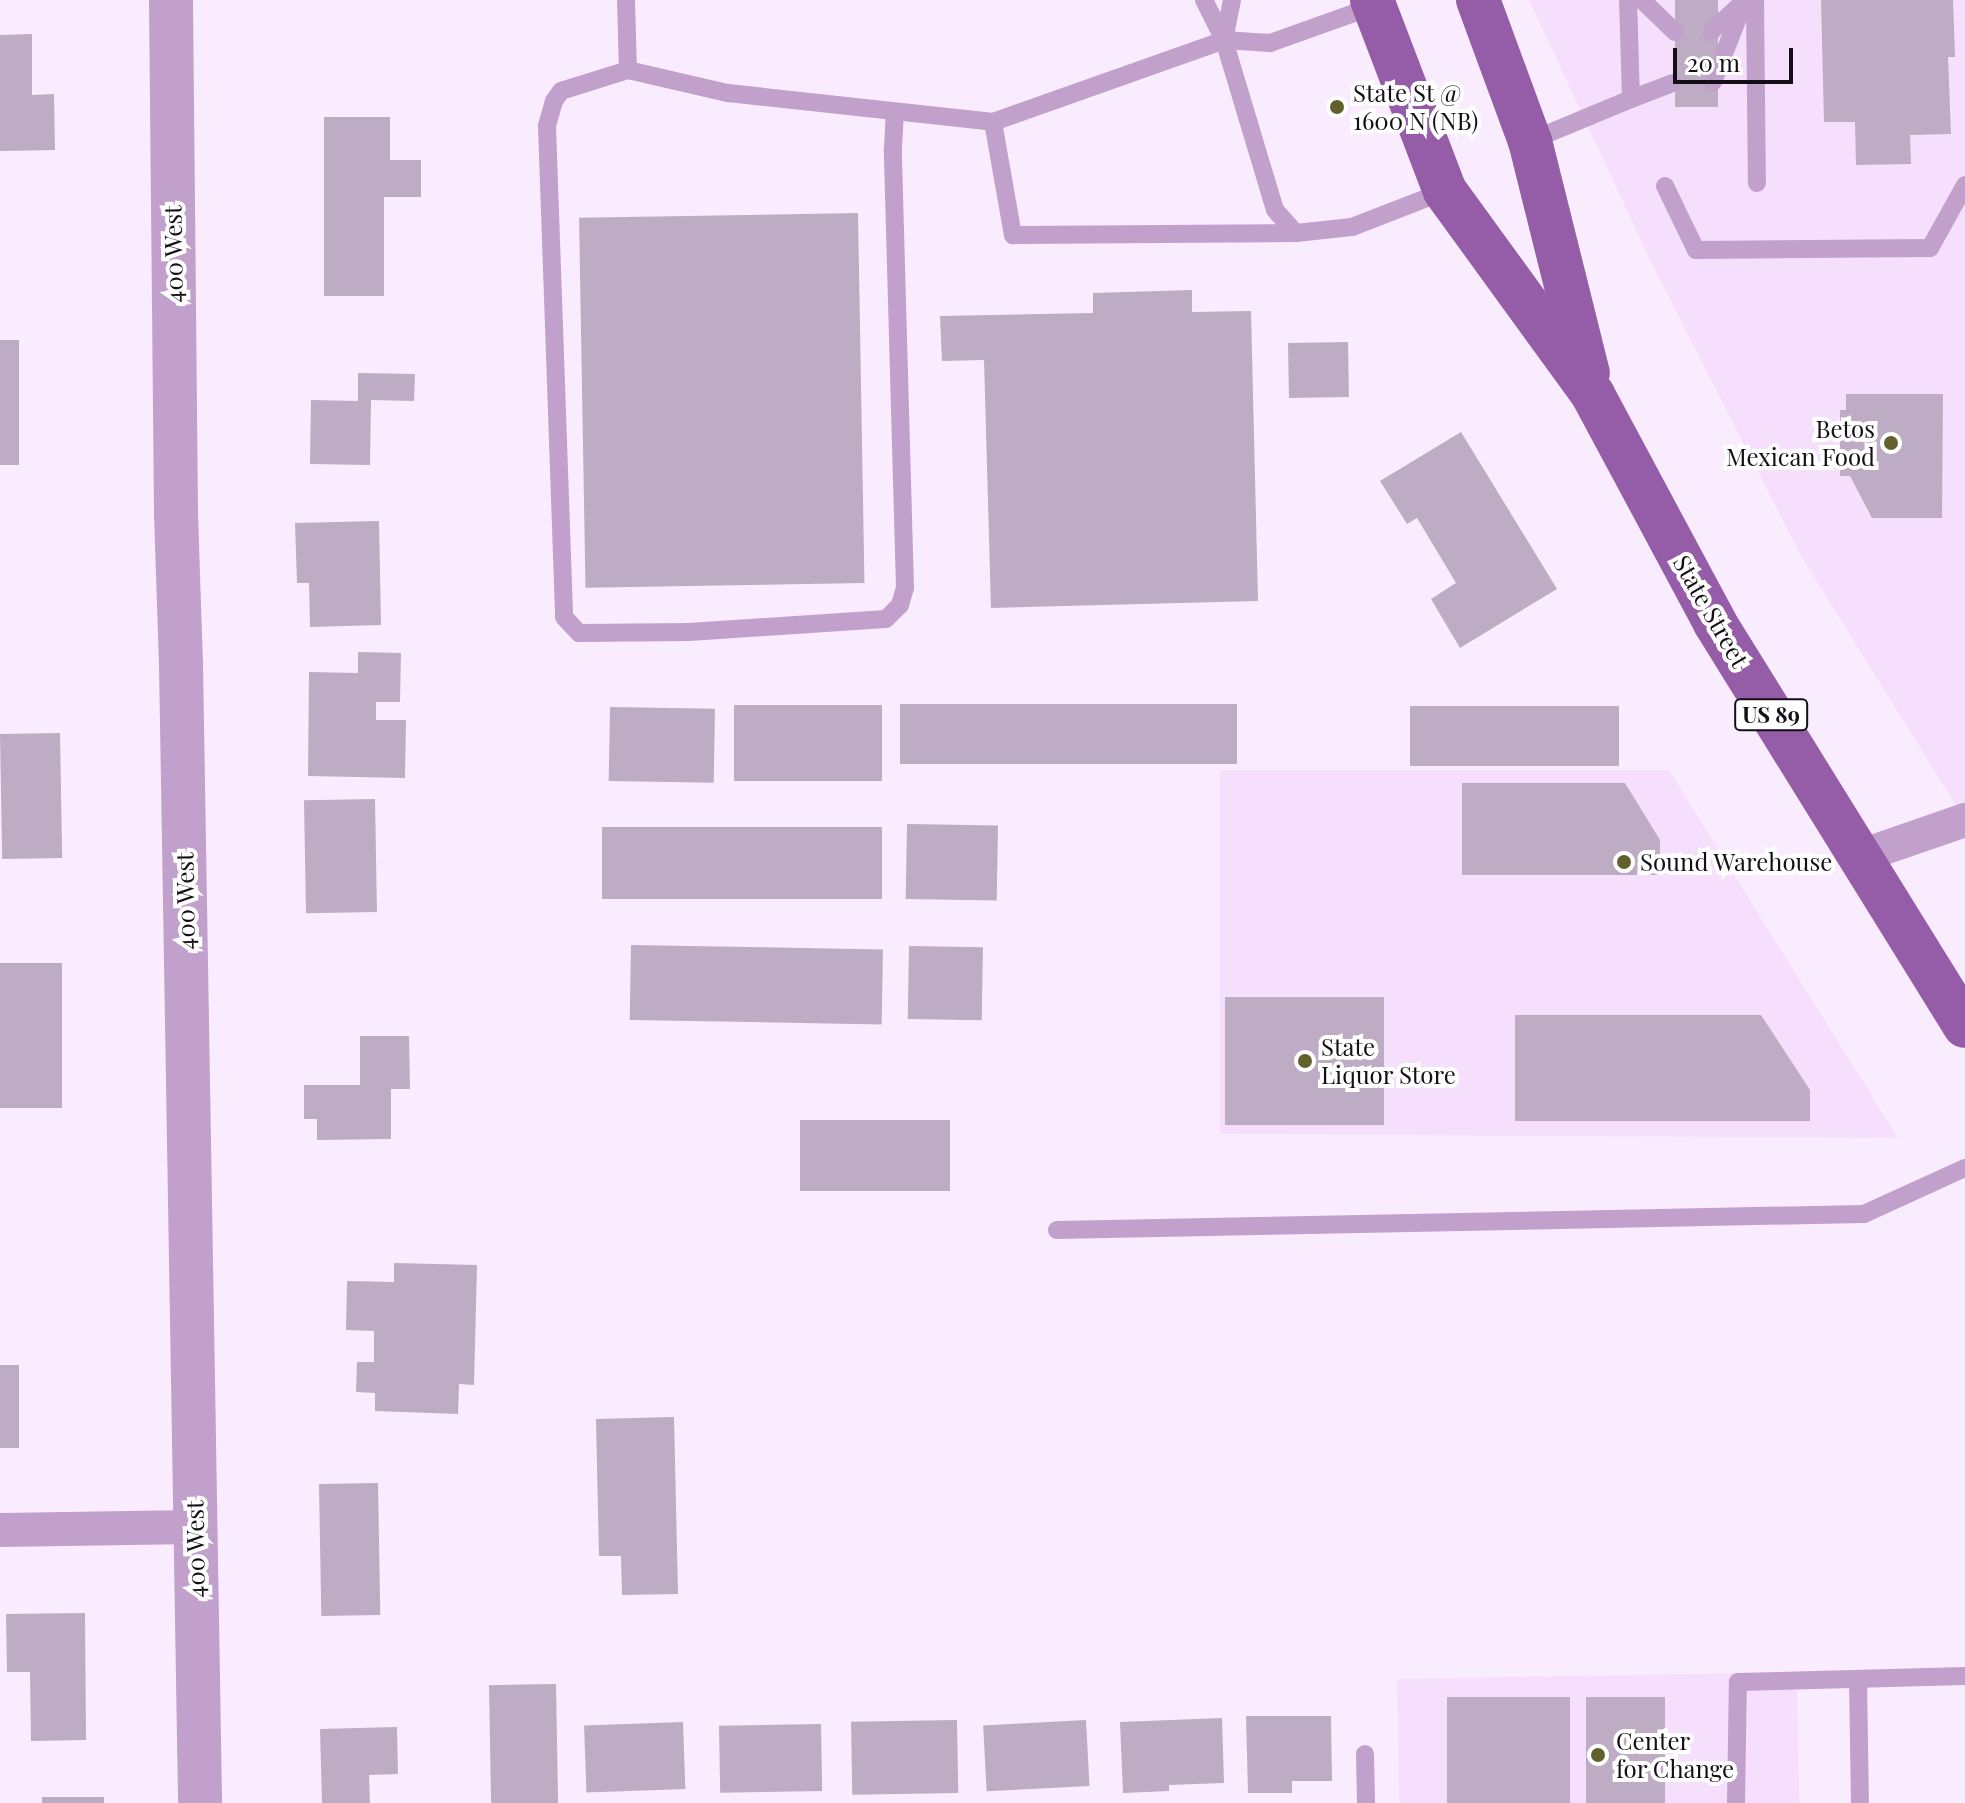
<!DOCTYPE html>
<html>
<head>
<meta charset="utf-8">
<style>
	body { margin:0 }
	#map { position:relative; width:1965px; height:1803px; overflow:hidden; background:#faecff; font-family:"Playfair Display",serif }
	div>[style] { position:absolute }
	.built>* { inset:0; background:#f6dffd; transform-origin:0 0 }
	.building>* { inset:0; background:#bdacc3; transform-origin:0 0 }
	.service>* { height:18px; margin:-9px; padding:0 9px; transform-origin:9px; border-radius:9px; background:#c1a1cb }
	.minor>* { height:34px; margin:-17px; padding:0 17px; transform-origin:17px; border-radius:17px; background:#c1a1cb }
	.tertiary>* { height:44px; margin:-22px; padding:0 22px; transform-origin:22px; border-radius:22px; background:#c1a1cb }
	.primary>* { height:44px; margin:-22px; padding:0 22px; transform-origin:22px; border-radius:22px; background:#955ca7 }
	.dots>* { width:22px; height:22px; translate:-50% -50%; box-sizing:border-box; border:4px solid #fff; border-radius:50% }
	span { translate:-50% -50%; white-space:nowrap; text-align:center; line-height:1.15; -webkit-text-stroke:8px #fff; paint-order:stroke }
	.shield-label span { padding:2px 6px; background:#fff; border:2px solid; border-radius:6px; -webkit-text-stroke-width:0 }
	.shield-label { font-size:22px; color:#140e16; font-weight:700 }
	.poi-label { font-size:24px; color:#140e16 }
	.left { translate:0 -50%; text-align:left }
	.right { translate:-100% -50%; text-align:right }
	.street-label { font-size:24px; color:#140e16 }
	.scale { position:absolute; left:1673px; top:48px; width:120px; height:36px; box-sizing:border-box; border:4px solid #140e16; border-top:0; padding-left:10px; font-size:24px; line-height:28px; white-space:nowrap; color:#140e16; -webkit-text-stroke:6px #fff; paint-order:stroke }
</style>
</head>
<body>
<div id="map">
	<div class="built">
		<div style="clip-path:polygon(1529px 0,1965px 0,1965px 820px,1801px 556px,1651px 262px)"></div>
		<div style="clip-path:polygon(1220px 770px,1669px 770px,1898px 1138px,1220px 1134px)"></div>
		<div style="left:1797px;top:1672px;width:131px;height:400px;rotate:89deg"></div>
	</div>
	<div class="building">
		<div style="left:1675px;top:0;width:43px;height:107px"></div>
		<div style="clip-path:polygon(1821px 0,1953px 0,1955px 57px,1948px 57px,1951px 134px,1910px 135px,1911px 164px,1856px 165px,1855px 122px,1824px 122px)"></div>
		<div style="clip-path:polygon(32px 34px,32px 95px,54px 94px,55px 150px,0 151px,0 35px)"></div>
		<div style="clip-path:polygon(324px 117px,390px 117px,390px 160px,421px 160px,421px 197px,384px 197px,384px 296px,324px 296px)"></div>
		<div style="left:858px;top:213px;width:370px;height:279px;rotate:89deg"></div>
		<div style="clip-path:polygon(1192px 290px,1192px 312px,1251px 311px,1258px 601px,991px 608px,984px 360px,942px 361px,940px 316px,1093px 313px,1093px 293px)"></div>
		<div style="left:0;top:340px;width:19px;height:125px"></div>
		<div style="left:1348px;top:342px;width:55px;height:60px;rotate:89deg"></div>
		<div style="clip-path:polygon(358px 373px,415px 374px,414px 401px,371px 400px,370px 465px,310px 464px,311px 400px,358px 401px)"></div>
		<div style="clip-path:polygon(1846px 394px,1943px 394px,1942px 518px,1872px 518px,1850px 476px,1840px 476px,1840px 410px,1846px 410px)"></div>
		<div style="clip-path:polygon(1461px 432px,1557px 589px,1460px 648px,1431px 599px,1456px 583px,1417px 518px,1407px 524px,1380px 481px)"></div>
		<div style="clip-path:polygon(379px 521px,381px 625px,310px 627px,309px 583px,297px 583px,295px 523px)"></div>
		<div style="clip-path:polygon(358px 652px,401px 653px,400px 702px,376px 702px,376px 720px,406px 720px,405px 778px,308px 776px,309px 672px,358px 673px)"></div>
		<div style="left:900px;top:704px;width:337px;height:60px"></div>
		<div style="left:882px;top:705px;width:76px;height:148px;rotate:90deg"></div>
		<div style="left:1619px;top:706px;width:60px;height:209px;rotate:90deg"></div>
		<div style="left:610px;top:707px;width:105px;height:74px;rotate:1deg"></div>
		<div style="left:60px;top:733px;width:125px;height:60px;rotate:89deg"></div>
		<div style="clip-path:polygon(1462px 783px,1625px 783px,1660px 840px,1660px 875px,1462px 875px)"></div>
		<div style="left:375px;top:799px;width:113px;height:71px;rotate:89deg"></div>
		<div style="left:907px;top:824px;width:91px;height:75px;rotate:1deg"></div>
		<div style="left:602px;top:827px;width:280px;height:72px"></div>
		<div style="left:631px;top:945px;width:252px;height:75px;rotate:1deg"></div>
		<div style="left:909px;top:946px;width:74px;height:73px;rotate:1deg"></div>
		<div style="left:62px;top:963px;width:145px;height:62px;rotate:90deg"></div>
		<div style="left:1225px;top:997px;width:159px;height:128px"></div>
		<div style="clip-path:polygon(1515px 1015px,1761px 1015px,1810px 1090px,1810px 1121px,1515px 1121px)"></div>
		<div style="clip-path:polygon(360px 1036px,409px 1036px,410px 1089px,391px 1089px,391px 1139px,317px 1140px,317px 1119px,304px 1119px,304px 1085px,360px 1085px)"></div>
		<div style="left:800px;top:1120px;width:150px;height:71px"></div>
		<div style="clip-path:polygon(394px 1263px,477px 1265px,474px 1385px,459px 1384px,458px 1414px,375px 1411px,375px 1393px,356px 1392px,357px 1362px,374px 1362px,374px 1331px,346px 1330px,347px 1281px,394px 1282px)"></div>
		<div style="left:0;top:1365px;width:19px;height:83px"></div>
		<div style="clip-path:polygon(674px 1417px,678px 1594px,622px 1595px,621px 1556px,599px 1556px,596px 1419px)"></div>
		<div style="left:378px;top:1483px;width:132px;height:59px;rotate:89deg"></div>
		<div style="clip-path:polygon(85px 1613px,86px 1740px,31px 1741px,30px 1672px,7px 1672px,6px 1614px)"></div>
		<div style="left:556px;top:1684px;width:119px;height:67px;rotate:89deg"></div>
		<div style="left:1447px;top:1697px;width:123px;height:106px"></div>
		<div style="left:1586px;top:1697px;width:79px;height:106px"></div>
		<div style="clip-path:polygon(1246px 1716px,1331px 1716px,1332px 1781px,1292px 1781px,1292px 1793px,1248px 1793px)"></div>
		<div style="clip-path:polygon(1222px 1718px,1224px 1783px,1169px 1785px,1169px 1791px,1123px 1793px,1120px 1722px)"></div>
		<div style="left:957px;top:1720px;width:73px;height:106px;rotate:89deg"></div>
		<div style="left:1086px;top:1720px;width:66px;height:103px;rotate:87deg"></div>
		<div style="left:683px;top:1722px;width:67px;height:99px;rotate:88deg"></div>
		<div style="left:821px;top:1724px;width:67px;height:102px;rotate:89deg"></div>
		<div style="clip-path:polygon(397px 1727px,398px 1774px,369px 1775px,370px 1803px,322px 1803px,320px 1729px)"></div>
		<div style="left:42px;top:1797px;width:62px;height:6px"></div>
	</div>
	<div class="service">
		<div style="left:626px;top:0;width:70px;rotate:88.4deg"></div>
		<div style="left:628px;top:70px;width:103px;rotate:13deg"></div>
		<div style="left:728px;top:93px;width:267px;rotate:6.2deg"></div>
		<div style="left:993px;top:122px;width:245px;rotate:-19.5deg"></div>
		<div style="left:1224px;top:40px;width:46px;rotate:3.7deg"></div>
		<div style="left:1270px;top:43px;width:110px;rotate:-19.6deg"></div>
		<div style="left:1204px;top:0;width:45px;rotate:63.4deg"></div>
		<div style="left:1224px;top:40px;width:177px;rotate:73.3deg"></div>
		<div style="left:1275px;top:210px;width:31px;rotate:48deg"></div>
		<div style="left:1296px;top:233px;width:56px;rotate:-6.1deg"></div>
		<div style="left:1352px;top:227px;width:100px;rotate:-21.2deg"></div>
		<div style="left:1642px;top:0;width:46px;rotate:44.1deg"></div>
		<div style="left:1755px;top:0;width:183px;rotate:89.4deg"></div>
		<div style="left:1711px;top:32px;width:40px;rotate:-43deg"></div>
		<div style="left:1224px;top:40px;width:41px;rotate:-78.7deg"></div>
		<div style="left:628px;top:70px;width:70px;rotate:162.6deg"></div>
		<div style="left:561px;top:91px;width:12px;rotate:125deg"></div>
		<div style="left:554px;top:101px;width:26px;rotate:106deg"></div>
		<div style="left:547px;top:126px;width:491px;rotate:88deg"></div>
		<div style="left:564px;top:617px;width:22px;rotate:47deg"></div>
		<div style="left:579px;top:633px;width:110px;rotate:-0.5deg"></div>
		<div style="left:689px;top:632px;width:197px;rotate:-3.8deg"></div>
		<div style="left:886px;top:619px;width:20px;rotate:-45deg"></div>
		<div style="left:900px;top:605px;width:18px;rotate:-74deg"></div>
		<div style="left:905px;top:588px;width:440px;rotate:-91.6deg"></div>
		<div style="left:893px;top:148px;width:36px;rotate:-87deg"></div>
		<div style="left:1713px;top:82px;width:88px;rotate:-68.7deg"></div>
		<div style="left:1631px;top:99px;width:45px;rotate:-20.9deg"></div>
		<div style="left:993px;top:122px;width:115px;rotate:80deg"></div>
		<div style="left:1013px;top:235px;width:283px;rotate:-0.4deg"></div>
		<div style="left:1530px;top:141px;width:109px;rotate:-22.6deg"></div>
		<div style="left:1631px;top:99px;width:99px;rotate:-91.7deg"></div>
		<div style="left:1665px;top:186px;width:71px;rotate:64.2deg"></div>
		<div style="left:1696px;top:250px;width:234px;rotate:-0.5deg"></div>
		<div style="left:1930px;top:248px;width:72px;rotate:-60.9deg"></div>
		<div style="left:1057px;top:1230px;width:807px;rotate:-1.14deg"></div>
		<div style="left:1864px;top:1214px;width:111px;rotate:-24.5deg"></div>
		<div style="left:1858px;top:1679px;width:124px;rotate:89.1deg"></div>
		<div style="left:1365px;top:1754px;width:49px;rotate:88.8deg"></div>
		<div style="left:1736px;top:1803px;width:121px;rotate:-89.1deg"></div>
		<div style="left:1738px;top:1682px;width:227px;rotate:-1.5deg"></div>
	</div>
	<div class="minor">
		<div style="left:1858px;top:857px;width:113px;rotate:-19.1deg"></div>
		<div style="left:0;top:1530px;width:195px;rotate:-0.9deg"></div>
	</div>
	<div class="tertiary">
		<div style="left:171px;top:0;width:514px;rotate:89.44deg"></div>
		<div style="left:176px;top:514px;width:150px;rotate:88.1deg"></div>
		<div style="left:181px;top:664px;width:1139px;rotate:89.04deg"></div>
	</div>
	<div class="primary">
		<div style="left:1372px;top:0;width:204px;rotate:69.1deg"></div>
		<div style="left:1445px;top:191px;width:252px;rotate:54deg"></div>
		<div style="left:1593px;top:395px;width:259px;rotate:61.8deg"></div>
		<div style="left:1715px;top:623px;width:474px;rotate:58.2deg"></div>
		<div style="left:1478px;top:0;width:150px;rotate:69.8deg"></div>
		<div style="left:1530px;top:141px;width:239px;rotate:76deg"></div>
	</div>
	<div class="dots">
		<div style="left:1337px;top:107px;background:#62612e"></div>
		<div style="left:1891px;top:443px;background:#62612e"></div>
		<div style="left:1624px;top:862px;background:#62612e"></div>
		<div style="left:1305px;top:1061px;background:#62612e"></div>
		<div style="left:1598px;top:1755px;background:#62612e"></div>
	</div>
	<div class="shield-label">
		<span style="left:1771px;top:715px">US 89</span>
	</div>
	<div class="poi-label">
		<span class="left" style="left:1353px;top:107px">State St @<br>1600 N (NB)</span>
		<span class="right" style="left:1875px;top:443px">Betos<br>Mexican Food</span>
		<span class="left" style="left:1640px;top:862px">Sound Warehouse</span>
		<span class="left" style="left:1321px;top:1061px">State<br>Liquor Store</span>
		<span class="left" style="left:1616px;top:1755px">Center<br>for Change</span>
	</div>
	<div class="street-label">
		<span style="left:173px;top:254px;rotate:-91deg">400 West</span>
		<span style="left:1711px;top:611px;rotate:60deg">State Street</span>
		<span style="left:185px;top:901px;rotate:-91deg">400 West</span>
		<span style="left:195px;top:1549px;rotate:-91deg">400 West</span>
	</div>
	<div class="scale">20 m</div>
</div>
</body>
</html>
